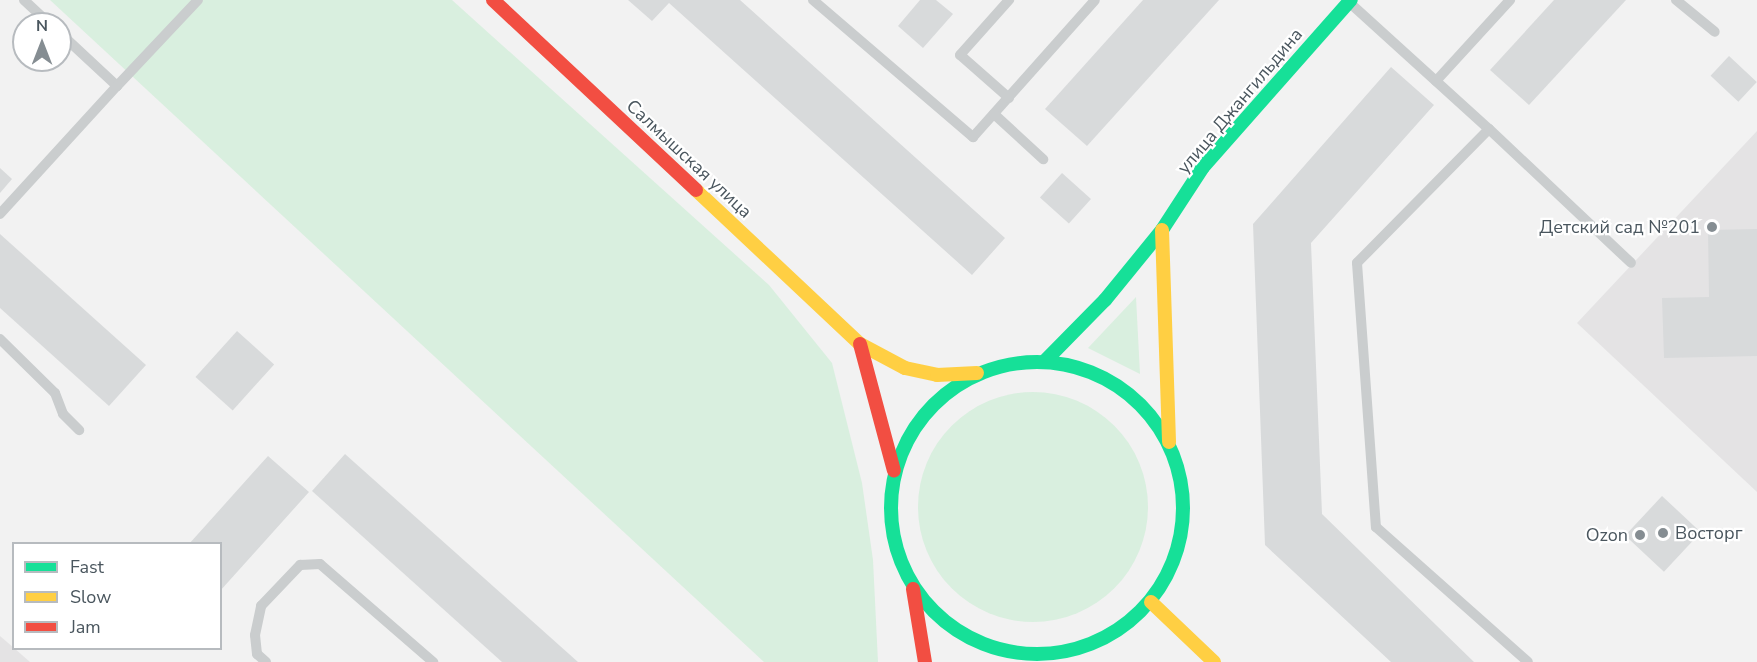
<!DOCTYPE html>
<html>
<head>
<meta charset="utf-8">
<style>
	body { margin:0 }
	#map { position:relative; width:1757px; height:662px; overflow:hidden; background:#f2f2f2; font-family:"Nunito Sans",sans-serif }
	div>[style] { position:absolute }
	.education>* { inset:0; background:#e4e3e4 }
	.green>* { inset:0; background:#d9efdf }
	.round { border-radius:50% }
	.building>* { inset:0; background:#d8dadb; transform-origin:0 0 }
	.lane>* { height:10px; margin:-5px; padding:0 5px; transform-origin:5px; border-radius:5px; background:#cacdce }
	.fast>* { height:14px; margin:-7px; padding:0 7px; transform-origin:7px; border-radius:7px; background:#16e098 }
	.fast>.ring { margin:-7px; padding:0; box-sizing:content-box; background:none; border:14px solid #16e098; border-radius:50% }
	.slow>* { height:14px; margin:-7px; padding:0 7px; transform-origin:7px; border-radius:7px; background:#ffcf43 }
	.jam>* { height:14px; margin:-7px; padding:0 7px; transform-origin:7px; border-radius:7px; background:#f24e42 }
	.dots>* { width:16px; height:16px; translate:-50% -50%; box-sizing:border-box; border:3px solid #fff; border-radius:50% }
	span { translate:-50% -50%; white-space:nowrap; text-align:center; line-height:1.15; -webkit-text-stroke:4.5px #fff; paint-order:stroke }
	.street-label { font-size:18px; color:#4a565e }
	.poi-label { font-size:18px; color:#4a565e }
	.right { translate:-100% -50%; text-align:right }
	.left { translate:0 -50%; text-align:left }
	.legend { position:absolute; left:12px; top:542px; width:210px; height:108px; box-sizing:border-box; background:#fff; border:2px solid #b7bbbf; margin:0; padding:8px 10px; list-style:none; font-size:18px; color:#4a565e }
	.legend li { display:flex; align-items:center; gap:12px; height:30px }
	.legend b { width:30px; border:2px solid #b7bbbf }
	.north { position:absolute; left:12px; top:12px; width:60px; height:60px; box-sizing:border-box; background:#fff; border:2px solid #b7bbbf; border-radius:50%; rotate:0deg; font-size:16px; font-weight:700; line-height:24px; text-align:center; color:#4a565e }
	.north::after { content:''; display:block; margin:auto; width:21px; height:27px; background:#858d92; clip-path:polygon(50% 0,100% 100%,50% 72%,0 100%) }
</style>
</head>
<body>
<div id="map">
	<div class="education">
		<div style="clip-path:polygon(1757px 131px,1757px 492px,1577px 323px)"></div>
		<div style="clip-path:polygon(0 636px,14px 648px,30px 662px,0 662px)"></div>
	</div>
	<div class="green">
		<div style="clip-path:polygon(50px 0,452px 0,769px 285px,832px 363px,862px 483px,873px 560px,878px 662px,764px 662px)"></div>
		<div style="clip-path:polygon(1136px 297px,1140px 374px,1088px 348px)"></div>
		<div class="round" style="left:918px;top:392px;width:230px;height:230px"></div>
	</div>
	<div class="building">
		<div style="clip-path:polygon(628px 0,740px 0,1005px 238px,972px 275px,669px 3px,652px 21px)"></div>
		<div style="clip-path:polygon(920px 0,936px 0,953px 14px,923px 48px,898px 26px)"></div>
		<div style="clip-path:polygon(1143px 0,1219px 0,1087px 146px,1045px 109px)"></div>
		<div style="clip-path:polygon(1554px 0,1626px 0,1529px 105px,1490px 70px)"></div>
		<div style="left:1729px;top:56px;width:38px;height:27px;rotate:43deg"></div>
		<div style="clip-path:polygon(1391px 67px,1434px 105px,1311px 243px,1322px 514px,1474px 662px,1391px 662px,1265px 545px,1253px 224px)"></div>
		<div style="clip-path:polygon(0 168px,12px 179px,0 193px)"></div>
		<div style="left:1062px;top:173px;width:39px;height:33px;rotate:42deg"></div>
		<div style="clip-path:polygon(1757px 229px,1757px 356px,1664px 358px,1662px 298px,1709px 297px,1708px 230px)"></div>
		<div style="clip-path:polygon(0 234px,146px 365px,109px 406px,0 308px)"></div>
		<div style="left:237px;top:331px;width:50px;height:62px;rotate:42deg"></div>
		<div style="clip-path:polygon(345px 454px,578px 662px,502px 662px,312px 491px)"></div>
		<div style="clip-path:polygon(268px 456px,309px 492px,220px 591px,220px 544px,189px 544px)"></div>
		<div style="left:1662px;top:496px;width:53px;height:54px;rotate:43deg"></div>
	</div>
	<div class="lane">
		<div style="left:24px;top:0;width:35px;rotate:43deg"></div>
		<div style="left:813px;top:0;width:211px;rotate:40.6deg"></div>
		<div style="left:973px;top:137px;width:183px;rotate:-48.3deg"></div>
		<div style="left:1676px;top:0;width:50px;rotate:39.4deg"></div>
		<div style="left:1351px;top:4px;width:186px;rotate:42.2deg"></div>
		<div style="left:1489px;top:129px;width:188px;rotate:134.6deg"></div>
		<div style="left:1357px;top:263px;width:265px;rotate:85.9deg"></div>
		<div style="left:1376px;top:527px;width:203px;rotate:41.6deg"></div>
		<div style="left:60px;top:33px;width:78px;rotate:42.9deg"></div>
		<div style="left:117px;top:86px;width:118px;rotate:-46.7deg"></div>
		<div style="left:1436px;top:81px;width:110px;rotate:-47.6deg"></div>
		<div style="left:1009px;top:98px;width:65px;rotate:-138.7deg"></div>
		<div style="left:960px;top:55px;width:74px;rotate:-48.3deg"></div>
		<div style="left:994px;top:114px;width:67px;rotate:42.6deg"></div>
		<div style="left:1489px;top:129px;width:195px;rotate:43.3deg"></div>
		<div style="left:0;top:214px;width:173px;rotate:-47.6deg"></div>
		<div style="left:0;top:339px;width:77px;rotate:44.5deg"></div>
		<div style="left:55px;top:393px;width:22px;rotate:69deg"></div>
		<div style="left:63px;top:414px;width:23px;rotate:45deg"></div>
		<div style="left:266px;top:662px;width:12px;rotate:-138deg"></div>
		<div style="left:257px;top:654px;width:19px;rotate:-96deg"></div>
		<div style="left:255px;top:635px;width:30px;rotate:-78deg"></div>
		<div style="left:261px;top:606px;width:57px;rotate:-46.4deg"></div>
		<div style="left:300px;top:565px;width:20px;rotate:-3deg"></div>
		<div style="left:320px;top:564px;width:150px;rotate:40.9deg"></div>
	</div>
	<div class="fast">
		<div style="left:1044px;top:362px;width:87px;rotate:-45.5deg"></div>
		<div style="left:1105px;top:300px;width:90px;rotate:-50.8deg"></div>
		<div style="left:1162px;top:230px;width:75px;rotate:-56.9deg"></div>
		<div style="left:1203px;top:167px;width:223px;rotate:-48.5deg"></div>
		<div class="ring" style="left:891px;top:362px;width:278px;height:278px"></div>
	</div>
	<div class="slow">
		<div style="left:696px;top:190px;width:225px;rotate:43.2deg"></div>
		<div style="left:860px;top:344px;width:51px;rotate:28.1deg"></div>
		<div style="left:905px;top:368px;width:33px;rotate:12deg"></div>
		<div style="left:937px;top:375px;width:40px;rotate:-2.9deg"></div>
		<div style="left:1162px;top:230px;width:212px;rotate:88.1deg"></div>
		<div style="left:1151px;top:602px;width:87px;rotate:43.6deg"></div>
	</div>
	<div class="jam">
		<div style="left:493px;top:0;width:278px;rotate:43.1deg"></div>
		<div style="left:860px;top:344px;width:131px;rotate:75deg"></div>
		<div style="left:913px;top:589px;width:74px;rotate:80.7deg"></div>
	</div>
	<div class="dots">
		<div style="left:1712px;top:227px;background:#858d92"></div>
		<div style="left:1663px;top:533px;background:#858d92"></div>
		<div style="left:1640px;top:535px;background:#858d92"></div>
	</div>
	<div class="street-label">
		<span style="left:1240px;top:101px;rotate:-50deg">улица Джангильдина</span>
		<span style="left:689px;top:159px;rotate:43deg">Салмышская улица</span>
	</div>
	<div class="poi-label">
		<span class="right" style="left:1700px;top:227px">Детский сад №201</span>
		<span class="left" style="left:1675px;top:533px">Восторг</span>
		<span class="right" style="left:1628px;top:535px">Ozon</span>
	</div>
	<ul class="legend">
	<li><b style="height:8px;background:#16e098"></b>Fast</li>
	<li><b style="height:8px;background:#ffcf43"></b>Slow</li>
	<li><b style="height:8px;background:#f24e42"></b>Jam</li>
	</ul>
	<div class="north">N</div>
</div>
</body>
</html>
